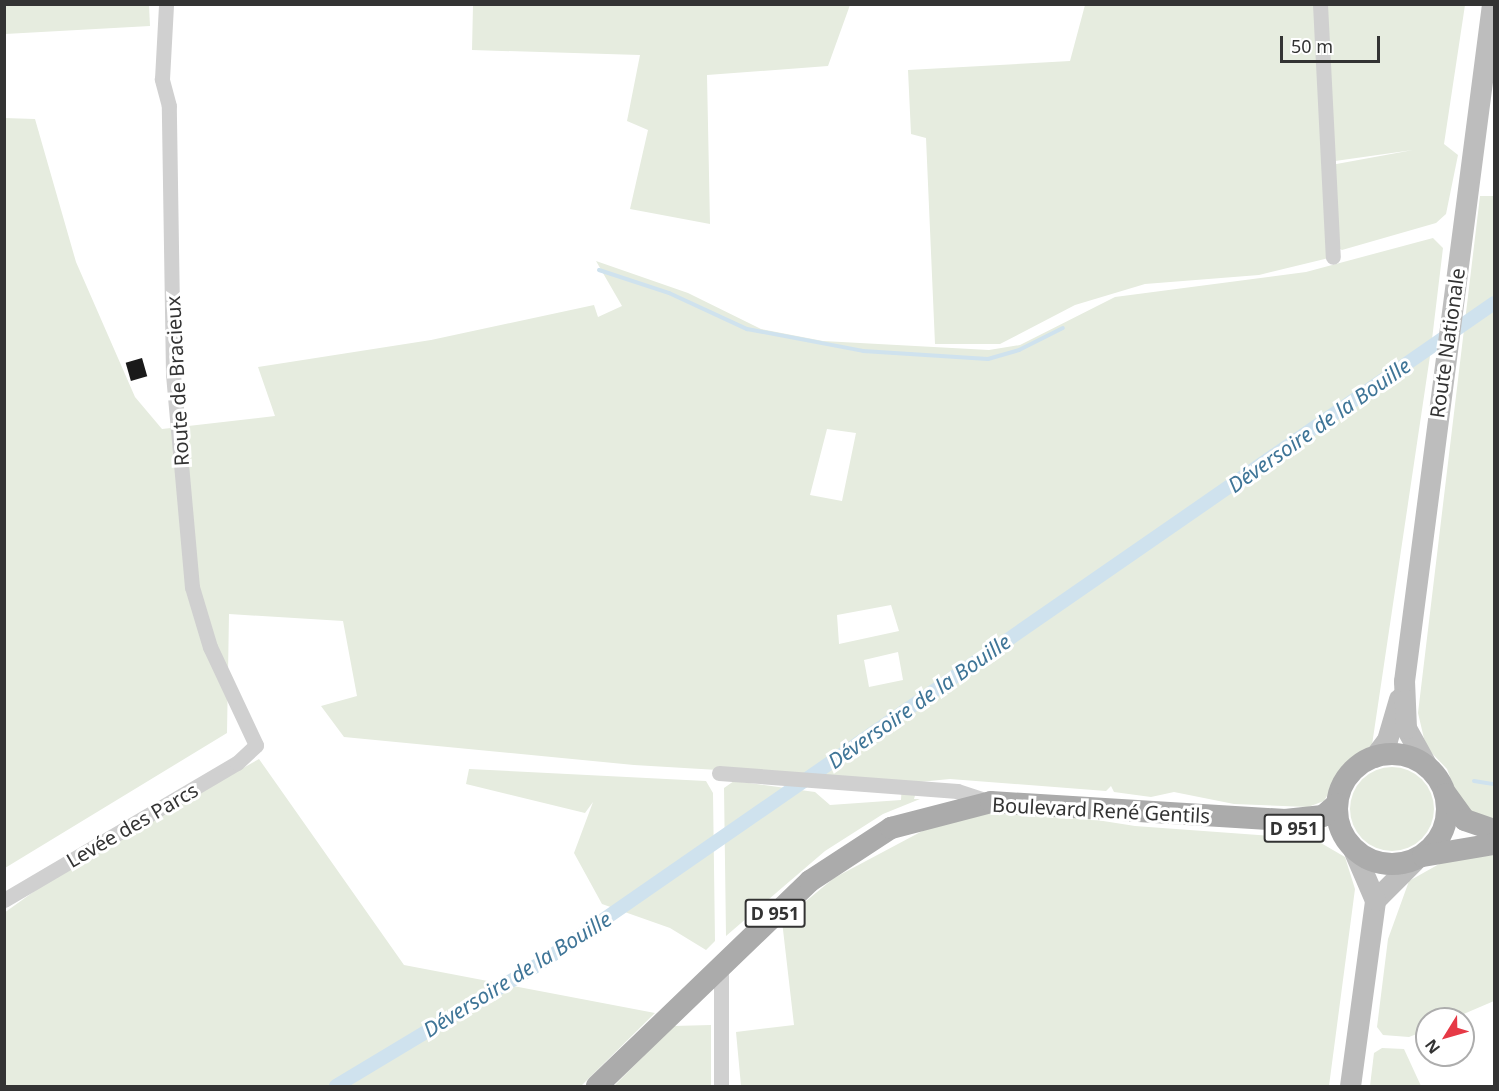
<!DOCTYPE html>
<html>
<head>
<meta charset="utf-8">
<style>
	body { margin:0 }
	#map { position:relative; width:1499px; height:1091px; overflow:hidden; background:#fff; font-family:"Noto Sans",sans-serif }
	div>[style] { position:absolute }
	.green>* { inset:0; background:#e6ecdf }
	.round { border-radius:50% }
	.stream>* { height:4px; margin:-2px; padding:0 2px; transform-origin:2px; border-radius:2px; background:#cfe2ee }
	.canal>* { height:14px; margin:-7px; padding:0 7px; transform-origin:7px; border-radius:7px; background:#cfe2ee }
	.building>* { inset:0; background:#1a1a1a; transform-origin:0 0 }
	.street>* { height:15px; margin:-7.5px; padding:0 7.5px; transform-origin:7.5px; border-radius:7.5px; background:#d0d0d0 }
	.secondary>* { height:21px; margin:-10.5px; padding:0 10.5px; transform-origin:10.5px; border-radius:10.5px; background:#bdbdbd }
	.primary>* { height:22px; margin:-11px; padding:0 11px; transform-origin:11px; border-radius:11px; background:#ababab }
	.primary>.ring { margin:-11px; padding:0; box-sizing:content-box; background:none; border:22px solid #ababab; border-radius:50% }
	span { translate:-50% -50%; white-space:nowrap; text-align:center; line-height:1.15; -webkit-text-stroke:6px #fff; paint-order:stroke }
	.shield-label span { padding:2px 4px; background:#fff; border:2px solid; border-radius:4px; -webkit-text-stroke-width:0 }
	.shield-label { font-size:18px; color:#333; font-weight:700 }
	.street-label { font-size:20px; color:#333 }
	.water-label { font-size:21px; color:#3f7597; font-style:italic }
	.frame { position:absolute; inset:0; border:6px solid #333; pointer-events:none }
	.north { position:absolute; left:1415px; top:1007px; width:60px; height:60px; box-sizing:border-box; background:#fff; border:2px solid #adadad; border-radius:50%; rotate:233deg; font-size:16px; font-weight:700; line-height:24px; text-align:center; color:#333 }
	.north::after { content:''; display:block; margin:auto; width:21px; height:27px; background:#e63946; clip-path:polygon(50% 0,100% 100%,50% 72%,0 100%) }
	.scale { position:absolute; left:1280px; top:36px; width:100px; height:27px; box-sizing:border-box; border:3px solid #333; border-top:0; padding-left:8px; font-size:18px; line-height:21px; white-space:nowrap; color:#333; -webkit-text-stroke:4px #fff; paint-order:stroke }
</style>
</head>
<body>
<div id="map">
	<div class="green">
		<div style="clip-path:polygon(5px 4px,149px 5px,150px 26px,5px 34px)"></div>
		<div style="clip-path:polygon(473px 5px,473px 4px,850px 5px,828px 66px,707px 75px,710px 224px,630px 209px,648px 130px,627px 121px,640px 55px,472px 50px)"></div>
		<div style="clip-path:polygon(1085px 5px,1465px 5px,1444px 144px,1458px 155px,1446px 214px,1436px 223px,1342px 250px,1336px 247px,1331px 165px,1413px 150px,1328px 162px,1333px 257px,1259px 275px,1145px 284px,1075px 305px,1000px 344px,935px 344px,926px 138px,911px 134px,908px 70px,1070px 61px)"></div>
		<div style="clip-path:polygon(evenodd,4px 118px,35px 119px,76px 262px,135px 397px,162px 429px,275px 416px,258px 367px,431px 340px,594px 305px,598px 317px,622px 306px,596px 261px,688px 293px,761px 329px,823px 341px,989px 350px,1020px 345px,1115px 297px,1306px 272px,1433px 238px,1443px 248px,1430px 356px,1372px 745px,1347px 762px,1324px 801px,1308px 807px,1234px 804px,1174px 792px,1151px 797px,1114px 792px,1111px 786px,1106px 791px,950px 779px,919px 782px,914px 799px,920px 799px,883px 814px,825px 851px,726px 936px,724px 788px,734px 781px,815px 792px,830px 805px,901px 800px,902px 781px,634px 765px,344px 737px,321px 706px,357px 696px,343px 621px,229px 614px,227px 733px,5px 868px,4px 118px,827px 429px,856px 433px,842px 501px,810px 495px,827px 429px,4px 118px,891px 605px,899px 631px,839px 644px,837px 615px,891px 605px,4px 118px,898px 652px,903px 680px,869px 687px,864px 660px,898px 652px)"></div>
		<div style="clip-path:polygon(1480px 196px,1494px 196px,1494px 823px,1462px 808px,1447px 769px,1426px 747px,1418px 713px)"></div>
		<div style="clip-path:polygon(259px 759px,404px 965px,655px 1013px,581px 1086px,5px 1086px,4px 913px,64px 870px)"></div>
		<div class="round" style="left:1350px;top:767px;width:84px;height:84px"></div>
		<div style="clip-path:polygon(469px 769px,706px 781px,713px 793px,715px 941px,706px 950px,670px 928px,602px 904px,574px 853px,593px 802px,585px 813px,466px 784px)"></div>
		<div style="clip-path:polygon(1046px 812px,1135px 826px,1314px 839px,1345px 857px,1355px 889px,1329px 1086px,741px 1086px,736px 1032px,794px 1025px,782px 921px,834px 878px,928px 828px,990px 813px)"></div>
		<div style="clip-path:polygon(1494px 855px,1494px 1001px,1452px 1019px,1427px 1019px,1427px 1030px,1409px 1037px,1383px 1035px,1377px 1027px,1388px 939px,1409px 881px,1448px 859px)"></div>
		<div style="clip-path:polygon(711px 1025px,711px 1086px,614px 1086px,673px 1026px)"></div>
		<div style="clip-path:polygon(1382px 1048px,1404px 1049px,1421px 1086px,1370px 1086px,1374px 1053px)"></div>
	</div>
	<div class="stream">
		<div style="left:599px;top:270px;width:74px;rotate:18.2deg"></div>
		<div style="left:669px;top:293px;width:86px;rotate:24.8deg"></div>
		<div style="left:747px;top:329px;width:118px;rotate:10.7deg"></div>
		<div style="left:863px;top:351px;width:125px;rotate:3.7deg"></div>
		<div style="left:988px;top:359px;width:32px;rotate:-16deg"></div>
		<div style="left:1019px;top:350px;width:49px;rotate:-26.6deg"></div>
		<div style="left:1474px;top:781px;width:20px;rotate:9deg"></div>
	</div>
	<div class="canal">
		<div style="left:336px;top:1086px;width:239px;rotate:-31deg"></div>
		<div style="left:541px;top:963px;width:1159px;rotate:-34.7deg"></div>
	</div>
	<div class="building">
		<div style="left:142px;top:358px;width:19px;height:17px;rotate:74deg"></div>
	</div>
	<div class="street">
		<div style="left:1320px;top:4px;width:253px;rotate:87.1deg"></div>
		<div style="left:719px;top:773px;width:239px;rotate:4.3deg"></div>
		<div style="left:957px;top:791px;width:36px;rotate:18deg"></div>
		<div style="left:4px;top:900px;width:270px;rotate:-30.5deg"></div>
		<div style="left:237px;top:763px;width:26px;rotate:-43deg"></div>
		<div style="left:256px;top:745px;width:108px;rotate:-115.1deg"></div>
		<div style="left:210px;top:647px;width:63px;rotate:-106.7deg"></div>
		<div style="left:192px;top:587px;width:214px;rotate:-95.1deg"></div>
		<div style="left:173px;top:374px;width:268px;rotate:-90.9deg"></div>
		<div style="left:169px;top:106px;width:28px;rotate:-105deg"></div>
		<div style="left:162px;top:79px;width:75px;rotate:-86.9deg"></div>
		<div style="left:721px;top:964px;width:122px;rotate:90deg"></div>
	</div>
	<div class="secondary">
		<div style="left:1374px;top:757px;width:21px;rotate:-53deg"></div>
		<div style="left:1387px;top:740px;width:43px;rotate:-73.7deg"></div>
		<div style="left:1427px;top:766px;width:43px;rotate:-118.9deg"></div>
		<div style="left:1406px;top:728px;width:47px;rotate:-92.4deg"></div>
		<div style="left:1404px;top:681px;width:683px;rotate:-82.59deg"></div>
		<div style="left:1375px;top:900px;width:55px;rotate:-45deg"></div>
		<div style="left:1350px;top:1086px;width:188px;rotate:-82.3deg"></div>
		<div style="left:1375px;top:900px;width:56px;rotate:-113.3deg"></div>
	</div>
	<div class="primary">
		<div class="ring" style="left:1337px;top:754px;width:88px;height:88px"></div>
		<div style="left:1446px;top:794px;width:32px;rotate:54deg"></div>
		<div style="left:1465px;top:820px;width:31px;rotate:19deg"></div>
		<div style="left:1423px;top:856px;width:72px;rotate:-9.6deg"></div>
		<div style="left:597px;top:1086px;width:296px;rotate:-43.9deg"></div>
		<div style="left:810px;top:881px;width:97px;rotate:-33.2deg"></div>
		<div style="left:891px;top:828px;width:103px;rotate:-14.6deg"></div>
		<div style="left:991px;top:802px;width:295px;rotate:3.5deg"></div>
		<div style="left:1285px;top:820px;width:38px;rotate:-6deg"></div>
		<div style="left:1323px;top:816px;width:18px;rotate:-41deg"></div>
	</div>
	<div class="shield-label">
		<span style="left:1294px;top:828px">D 951</span>
		<span style="left:775px;top:913px">D 951</span>
	</div>
	<div class="street-label">
		<span style="left:1447px;top:343px;rotate:-82deg">Route Nationale</span>
		<span style="left:177px;top:381px;rotate:-93deg">Route de Bracieux</span>
		<span style="left:1101px;top:810px;rotate:3deg">Boulevard René Gentils</span>
		<span style="left:132px;top:825px;rotate:-30deg">Levée des Parcs</span>
	</div>
	<div class="water-label">
		<span style="left:1319px;top:425px;rotate:-35deg">Déversoire de la Bouille</span>
		<span style="left:919px;top:701px;rotate:-35deg">Déversoire de la Bouille</span>
		<span style="left:517px;top:974px;rotate:-32deg">Déversoire de la Bouille</span>
	</div>
	<div class="frame"></div>
	<div class="north">N</div>
	<div class="scale">50 m</div>
</div>
</body>
</html>
